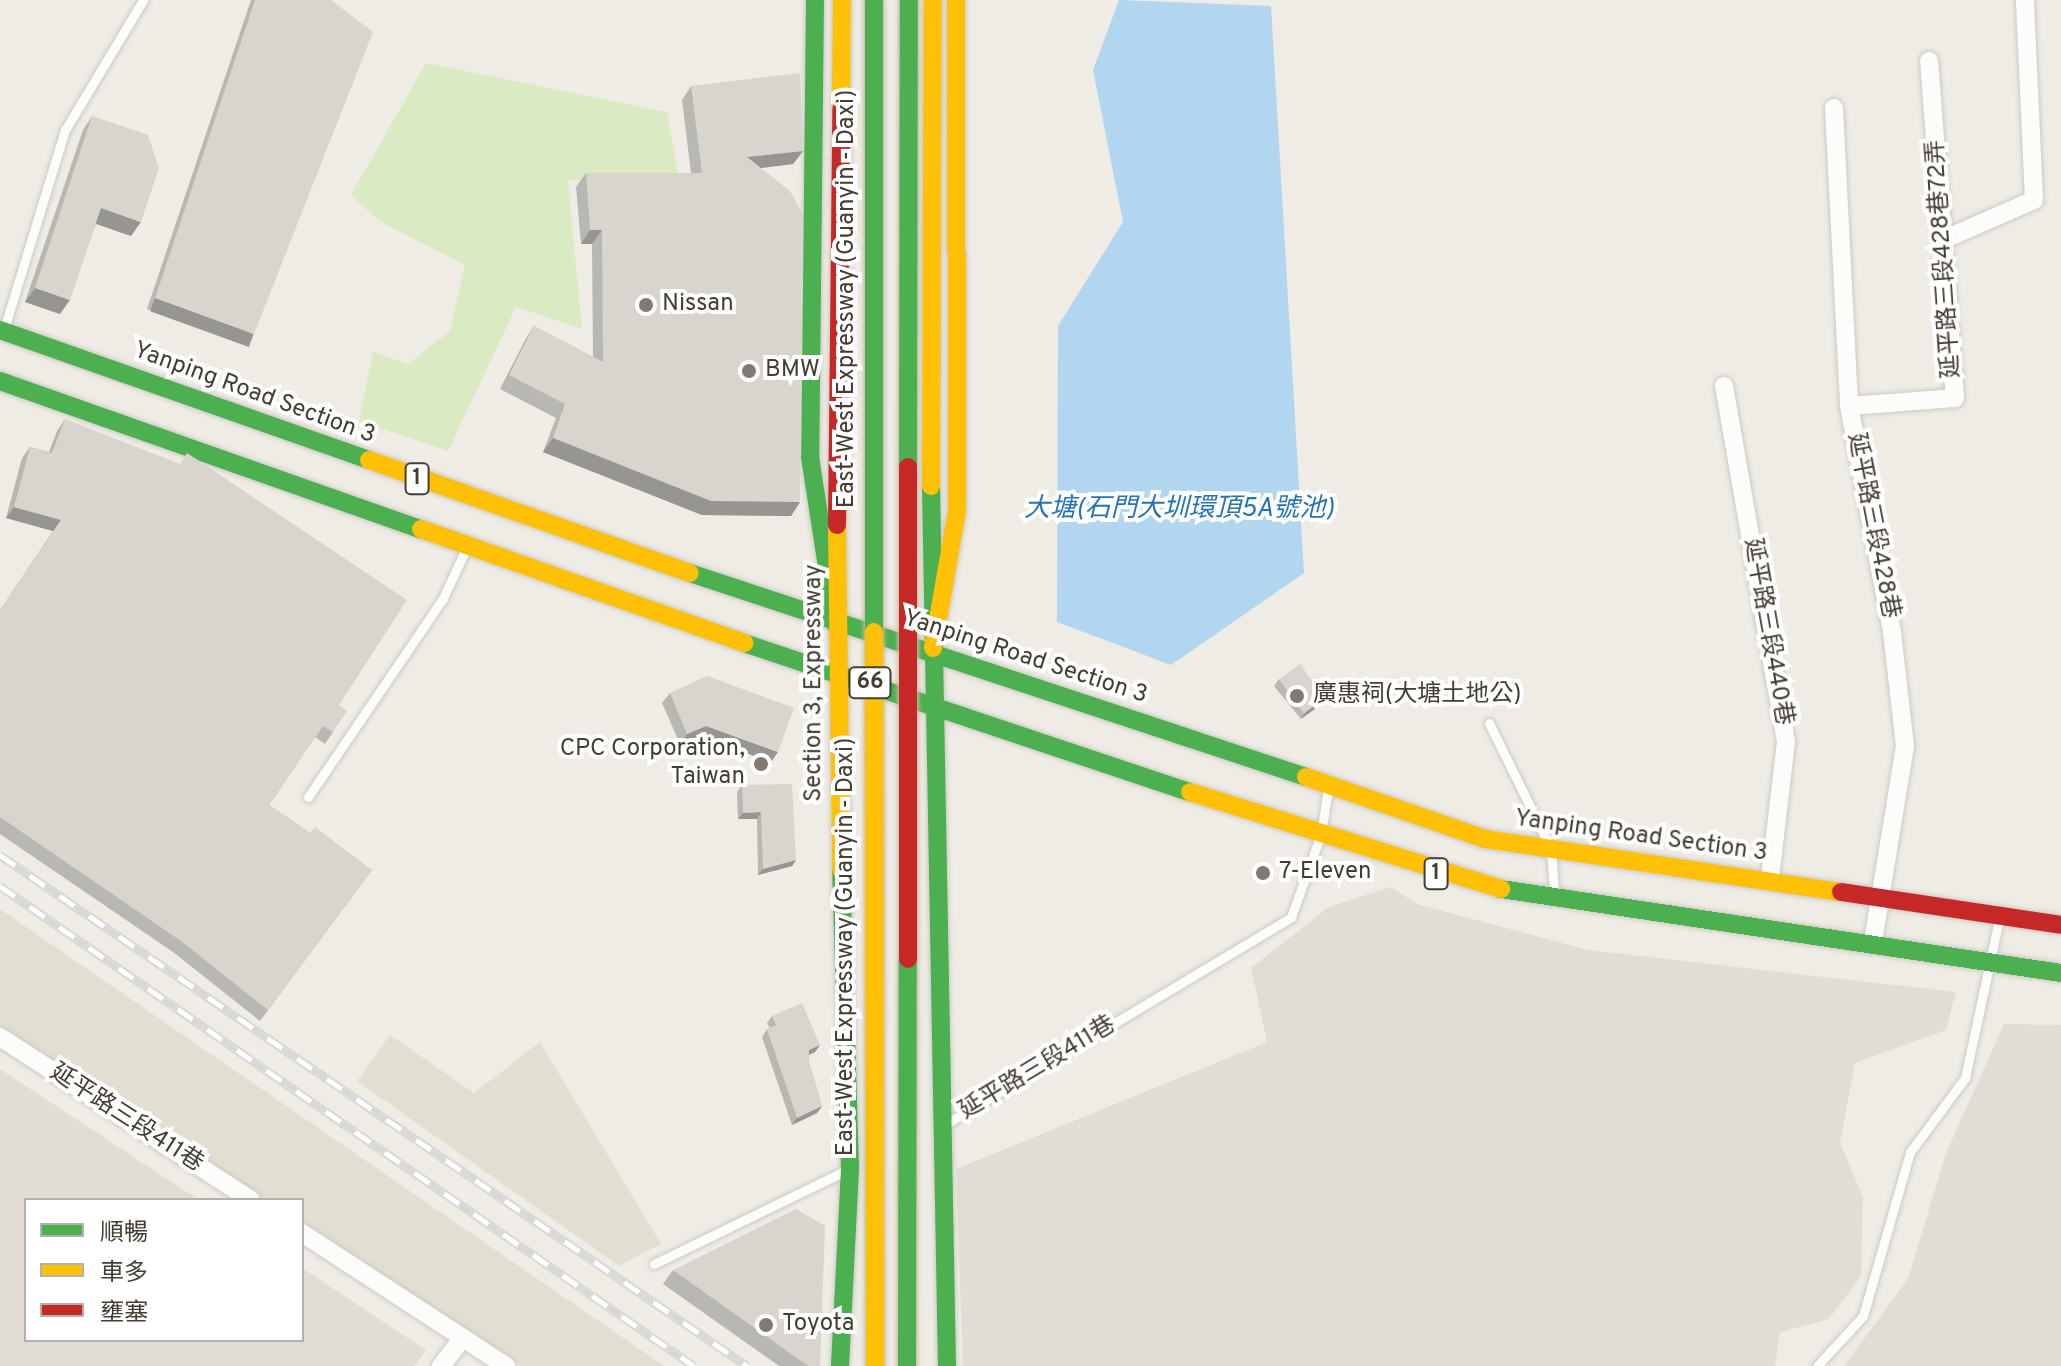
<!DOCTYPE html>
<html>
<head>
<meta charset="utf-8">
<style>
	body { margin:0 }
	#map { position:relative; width:2061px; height:1366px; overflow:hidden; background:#eeece5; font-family:Overpass,"Noto Sans TC",sans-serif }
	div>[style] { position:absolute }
	.residential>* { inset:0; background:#e3ded2 }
	.industrial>* { inset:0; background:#e1ddd6 }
	.green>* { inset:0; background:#daebc3 }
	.water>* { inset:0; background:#b2d5f0 }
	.roads { filter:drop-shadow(0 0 2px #cccac3) drop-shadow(0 0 2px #cccac3) }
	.lane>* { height:9px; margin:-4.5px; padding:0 4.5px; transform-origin:4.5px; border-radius:4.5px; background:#fcfcfb }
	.street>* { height:18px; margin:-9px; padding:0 9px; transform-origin:9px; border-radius:9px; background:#fcfcfb }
	.fast>* { height:18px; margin:-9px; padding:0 9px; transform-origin:9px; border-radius:9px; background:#4caf50 }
	.slow>* { height:18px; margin:-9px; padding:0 9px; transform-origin:9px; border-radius:9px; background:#ffc107 }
	.jam>* { height:18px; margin:-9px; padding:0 9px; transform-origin:9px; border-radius:9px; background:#c62828 }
	.rail>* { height:9px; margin-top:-4.5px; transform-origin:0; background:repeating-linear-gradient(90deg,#fff 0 18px,#d8d8d7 0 36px); box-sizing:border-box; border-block:2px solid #d8d8d7 }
	.bridges { filter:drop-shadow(0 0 2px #c8ba9f) drop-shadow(0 0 2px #c8ba9f) }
	.fast-bridge>* { height:18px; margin:-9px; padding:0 9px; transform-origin:9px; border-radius:9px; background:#4caf50 }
	.slow-bridge>* { height:18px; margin:-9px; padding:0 9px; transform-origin:9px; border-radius:9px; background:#ffc107 }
	.jam-bridge>* { height:18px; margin:-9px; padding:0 9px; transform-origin:9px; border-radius:9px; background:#c62828 }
	.wall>* { inset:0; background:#b9b7b1 }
	.shaded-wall>* { inset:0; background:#969590; transform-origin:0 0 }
	.building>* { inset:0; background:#d7d5ce; transform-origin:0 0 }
	.dots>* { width:22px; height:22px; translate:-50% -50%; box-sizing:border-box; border:4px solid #fff; border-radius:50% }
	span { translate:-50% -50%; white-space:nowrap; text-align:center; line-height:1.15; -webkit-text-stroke:8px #fff; paint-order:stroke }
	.shield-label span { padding:2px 6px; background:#fff; border:2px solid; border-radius:6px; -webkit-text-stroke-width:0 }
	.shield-label { font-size:22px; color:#443d32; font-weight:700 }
	.street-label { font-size:24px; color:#443d32 }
	.poi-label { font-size:24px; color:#443d32 }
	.left { translate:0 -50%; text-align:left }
	.right { translate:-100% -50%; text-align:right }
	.water-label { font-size:26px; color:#2573b5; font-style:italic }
	.legend { position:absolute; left:24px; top:1198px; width:280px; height:144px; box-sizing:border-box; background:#fff; border:2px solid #b4b1ad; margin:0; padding:10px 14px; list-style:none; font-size:24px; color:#443d32 }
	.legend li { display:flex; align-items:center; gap:16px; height:40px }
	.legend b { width:40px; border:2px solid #b4b1ad }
</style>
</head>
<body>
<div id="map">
	<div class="residential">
		<div style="clip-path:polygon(0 909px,664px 1366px,522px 1366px,302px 1224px,302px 1200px,265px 1200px,0 1028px)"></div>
		<div style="clip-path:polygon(390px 1035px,474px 1093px,540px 1042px,661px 1244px,619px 1266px,357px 1081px)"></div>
	</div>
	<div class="industrial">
		<div style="clip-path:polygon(1391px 887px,1417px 904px,1588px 950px,1956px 992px,1946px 1030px,1855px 1063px,1840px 1143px,1863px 1197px,1861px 1276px,1829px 1319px,1780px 1332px,1775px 1366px,963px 1366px,956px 1169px,1267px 1042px,1251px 968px,1329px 907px)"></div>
		<div style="clip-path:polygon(2004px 1024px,2061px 1025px,2061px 1366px,1844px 1366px,1908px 1279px,1946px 1153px)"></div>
		<div style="clip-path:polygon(0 1069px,199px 1200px,26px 1200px,26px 1340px,302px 1340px,302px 1268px,426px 1350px,414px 1366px,0 1366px)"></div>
	</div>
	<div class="green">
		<div style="clip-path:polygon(426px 63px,667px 112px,678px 175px,568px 180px,582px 329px,516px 307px,448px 451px,359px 421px,373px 352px,408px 364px,450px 331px,465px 265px,379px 221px,351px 195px)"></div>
	</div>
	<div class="water">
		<div style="clip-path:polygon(1119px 0,1271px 6px,1304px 573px,1171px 665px,1057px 622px,1058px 326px,1123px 222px,1093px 70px)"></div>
	</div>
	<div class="roads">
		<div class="lane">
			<div style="left:5px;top:326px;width:205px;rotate:-73deg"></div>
			<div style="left:65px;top:130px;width:152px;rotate:-59deg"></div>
			<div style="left:1489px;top:723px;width:140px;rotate:63.8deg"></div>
			<div style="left:1551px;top:849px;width:42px;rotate:85.9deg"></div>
			<div style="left:308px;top:797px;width:240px;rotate:-55.8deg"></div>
			<div style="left:443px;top:598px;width:54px;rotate:-64.9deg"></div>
			<div style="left:949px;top:1122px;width:399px;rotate:-30.9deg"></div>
			<div style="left:1291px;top:917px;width:88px;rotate:-70.1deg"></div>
			<div style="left:1321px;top:834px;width:46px;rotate:-81.2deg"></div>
			<div style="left:654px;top:1264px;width:212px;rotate:-26deg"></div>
			<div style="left:1817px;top:1366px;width:68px;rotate:-47.4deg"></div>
			<div style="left:1863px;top:1316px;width:171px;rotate:-74deg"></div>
			<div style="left:1910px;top:1152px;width:92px;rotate:-53.4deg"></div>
			<div style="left:1965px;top:1078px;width:162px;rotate:-77.9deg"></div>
		</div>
		<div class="street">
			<div style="left:1834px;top:108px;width:298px;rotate:87.1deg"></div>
			<div style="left:1849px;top:406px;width:230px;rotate:79.2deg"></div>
			<div style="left:1892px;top:632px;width:115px;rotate:83.5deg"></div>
			<div style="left:1905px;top:746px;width:198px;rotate:99.3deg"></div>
			<div style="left:1945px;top:239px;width:97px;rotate:-23.7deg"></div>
			<div style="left:2034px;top:200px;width:200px;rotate:-92.6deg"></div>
			<div style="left:1724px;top:386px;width:361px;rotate:80.1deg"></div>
			<div style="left:1786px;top:742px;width:138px;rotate:96.7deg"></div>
			<div style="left:1849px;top:406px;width:106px;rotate:-4.3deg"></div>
			<div style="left:1955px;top:398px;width:338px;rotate:-94.4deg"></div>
			<div style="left:0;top:1037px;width:299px;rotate:33deg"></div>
			<div style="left:302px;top:1233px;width:244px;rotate:33.1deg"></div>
			<div style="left:441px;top:1366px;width:36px;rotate:-52deg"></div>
		</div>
		<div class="fast">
			<div style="left:815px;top:0;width:457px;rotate:90.6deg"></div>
			<div style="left:810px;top:457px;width:170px;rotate:81.2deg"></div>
			<div style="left:0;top:330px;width:391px;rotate:19.4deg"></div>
			<div style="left:0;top:381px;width:446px;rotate:19.4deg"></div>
			<div style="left:931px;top:486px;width:880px;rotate:88.96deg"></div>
			<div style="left:690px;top:573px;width:649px;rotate:18.32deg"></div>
			<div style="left:744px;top:643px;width:470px;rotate:18.5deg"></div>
			<div style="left:1501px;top:889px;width:566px;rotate:8.53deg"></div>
			<div style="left:840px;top:1366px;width:198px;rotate:-87.1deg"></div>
			<div style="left:850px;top:1168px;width:298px;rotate:-91.7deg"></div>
		</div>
		<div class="slow">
			<div style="left:841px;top:109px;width:109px;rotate:-89.5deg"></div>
			<div style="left:369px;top:460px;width:340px;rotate:19.4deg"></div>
			<div style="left:931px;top:486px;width:486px;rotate:-89.8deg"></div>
			<div style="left:837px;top:525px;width:345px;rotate:89.3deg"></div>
			<div style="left:421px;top:529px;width:343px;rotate:19.4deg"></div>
			<div style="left:933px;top:648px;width:139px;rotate:-80.1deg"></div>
			<div style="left:957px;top:511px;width:511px;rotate:-90.11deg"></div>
			<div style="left:1306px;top:777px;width:189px;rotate:19.1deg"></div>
			<div style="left:1485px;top:839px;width:360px;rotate:8.5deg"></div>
			<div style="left:1190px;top:792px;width:326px;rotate:17.3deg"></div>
		</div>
		<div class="jam">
			<div style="left:837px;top:525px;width:416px;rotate:-89.4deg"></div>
			<div style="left:1841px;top:892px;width:222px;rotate:8.5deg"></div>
		</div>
	</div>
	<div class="rail">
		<div style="left:0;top:855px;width:905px;rotate:34.37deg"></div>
		<div style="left:0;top:886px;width:844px;rotate:34.67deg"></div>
	</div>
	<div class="bridges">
		<div class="fast-bridge">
			<div style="left:874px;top:0;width:632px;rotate:90deg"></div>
			<div style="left:908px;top:467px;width:467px;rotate:-89.9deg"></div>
			<div style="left:907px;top:1366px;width:407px;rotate:-89.9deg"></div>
		</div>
		<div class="slow-bridge">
			<div style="left:874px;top:632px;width:734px;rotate:89.92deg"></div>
		</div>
		<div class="jam-bridge">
			<div style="left:908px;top:959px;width:492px;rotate:-90deg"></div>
		</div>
	</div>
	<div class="wall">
		<div style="clip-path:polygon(251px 0,331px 0,246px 345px,147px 309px)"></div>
		<div style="clip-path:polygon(691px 86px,803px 151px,793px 164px,761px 168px,800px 502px,791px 516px,702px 515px,543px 452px,556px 418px,500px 389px,525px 340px,534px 326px,593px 357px,592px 244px,581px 244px,576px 187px,586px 173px,691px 173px,682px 100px)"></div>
		<div style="clip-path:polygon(92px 116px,131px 236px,96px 224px,60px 314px,25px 302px,83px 130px)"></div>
		<div style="clip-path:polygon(65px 419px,339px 705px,333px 732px,325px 744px,315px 737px,269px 805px,310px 833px,372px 870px,260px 1021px,173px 952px,0 834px,0 610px,53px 531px,6px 518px,22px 458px,30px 447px,49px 452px,57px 431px)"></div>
		<div style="clip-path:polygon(1279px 679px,1320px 705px,1301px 719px,1274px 686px)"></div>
		<div style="clip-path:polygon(670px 693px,771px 762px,699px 736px,680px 744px,662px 703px)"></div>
		<div style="clip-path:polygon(742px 785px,796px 860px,792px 866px,758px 875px,757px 819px,738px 819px,737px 792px)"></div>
		<div style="clip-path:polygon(772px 1016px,820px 1045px,815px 1052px,809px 1055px,809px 1062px,822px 1106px,817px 1113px,792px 1125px,762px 1037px,767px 1029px,770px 1028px,767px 1023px)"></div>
		<div style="clip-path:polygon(673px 1270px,820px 1366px,779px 1366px,663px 1284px)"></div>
	</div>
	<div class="shaded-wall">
		<div style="clip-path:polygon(803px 151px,793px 164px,737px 171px,747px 157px)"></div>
		<div style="clip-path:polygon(101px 208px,141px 222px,131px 236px,91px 222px)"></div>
		<div style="clip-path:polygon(590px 230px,602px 230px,592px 244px,581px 244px)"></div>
		<div style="clip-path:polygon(35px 288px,70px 300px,60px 314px,25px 302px)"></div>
		<div style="left:155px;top:298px;width:105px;height:14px;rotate:20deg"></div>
		<div style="clip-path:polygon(553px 438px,800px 502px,791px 516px,702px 515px,543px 452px)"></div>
		<div style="clip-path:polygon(14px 507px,61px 520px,53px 531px,6px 518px)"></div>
		<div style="clip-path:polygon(1325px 698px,1320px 705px,1301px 719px,1306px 712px)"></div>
		<div style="clip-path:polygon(706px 726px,778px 752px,771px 762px,699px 736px,680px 744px,687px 734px)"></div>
		<div style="clip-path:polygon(761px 812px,757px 819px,738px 819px,743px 813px)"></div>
		<div style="clip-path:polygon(796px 860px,792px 866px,758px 875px,763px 869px)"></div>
		<div style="clip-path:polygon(820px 1045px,815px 1052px,804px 1057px,809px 1050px)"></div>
		<div style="clip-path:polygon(822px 1106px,817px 1113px,792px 1125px,797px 1118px)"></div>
	</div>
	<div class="building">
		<div style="clip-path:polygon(255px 0,331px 0,373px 32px,254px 334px,155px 298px)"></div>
		<div style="clip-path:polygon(800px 73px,803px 151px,747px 157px,790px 191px,802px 213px,800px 502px,711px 501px,553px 438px,565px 404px,509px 375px,534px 326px,603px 362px,602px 230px,590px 230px,586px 173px,702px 173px,691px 86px)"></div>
		<div style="clip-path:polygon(92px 116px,148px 135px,159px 168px,141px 222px,101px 208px,70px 300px,35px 288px)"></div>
		<div style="clip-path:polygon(65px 419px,180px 464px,187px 453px,407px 600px,339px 705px,347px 711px,333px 732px,323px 726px,269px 805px,310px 833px,315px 827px,372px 870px,268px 1010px,181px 941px,0 817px,0 610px,61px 520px,14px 507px,30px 447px,52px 453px)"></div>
		<div style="left:1300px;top:664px;width:42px;height:26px;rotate:54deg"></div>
		<div style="clip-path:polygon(707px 676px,794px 708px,778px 752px,706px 726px,687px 734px,670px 693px)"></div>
		<div style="clip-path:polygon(792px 784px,796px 860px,763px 869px,761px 812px,743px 813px,742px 785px)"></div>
		<div style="clip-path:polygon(802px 1003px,820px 1045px,809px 1050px,809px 1062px,822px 1106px,797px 1118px,767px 1029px,776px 1025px,772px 1016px)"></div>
		<div style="clip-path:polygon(796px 1209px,825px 1226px,820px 1366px,808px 1366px,673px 1270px)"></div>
	</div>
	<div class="dots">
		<div style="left:646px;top:305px;background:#807a71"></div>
		<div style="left:749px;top:371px;background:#807a71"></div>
		<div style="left:1297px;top:696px;background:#807a71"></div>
		<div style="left:761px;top:764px;background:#807a71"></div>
		<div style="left:1263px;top:873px;background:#807a71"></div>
		<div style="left:766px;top:1325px;background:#807a71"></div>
	</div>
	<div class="shield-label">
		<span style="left:417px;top:479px">1</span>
		<span style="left:870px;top:683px">66</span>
		<span style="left:1436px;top:874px">1</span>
	</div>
	<div class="street-label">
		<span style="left:1945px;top:259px;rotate:-94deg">延平路三段428巷72弄</span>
		<span style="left:848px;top:299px;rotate:-90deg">East-West Expressway (Guanyin - Daxi)</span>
		<span style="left:254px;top:394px;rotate:20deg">Yanping Road Section 3</span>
		<span style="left:1872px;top:526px;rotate:79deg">延平路三段428巷</span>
		<span style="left:1767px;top:632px;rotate:80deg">延平路三段440巷</span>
		<span style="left:1025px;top:658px;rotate:18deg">Yanping Road Section 3</span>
		<span style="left:815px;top:683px;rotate:-90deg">Section 3, Expressway</span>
		<span style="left:1641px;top:837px;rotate:8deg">Yanping Road Section 3</span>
		<span style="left:847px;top:947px;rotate:-90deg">East-West Expressway (Guanyin - Daxi)</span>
		<span style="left:1038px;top:1069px;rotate:-31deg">延平路三段411巷</span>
		<span style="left:126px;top:1119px;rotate:33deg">延平路三段411巷</span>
	</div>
	<div class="poi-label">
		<span class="left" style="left:662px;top:305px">Nissan</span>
		<span class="left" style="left:765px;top:371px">BMW</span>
		<span class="left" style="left:1313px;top:696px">廣惠祠(大塘土地公)</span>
		<span class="right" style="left:745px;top:764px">CPC Corporation,<br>Taiwan</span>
		<span class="left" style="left:1279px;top:873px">7-Eleven</span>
		<span class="left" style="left:782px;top:1325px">Toyota</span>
	</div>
	<div class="water-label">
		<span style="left:1179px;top:510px">大塘(石門大圳環頂5A號池)</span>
	</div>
	<ul class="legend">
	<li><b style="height:10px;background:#4caf50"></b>順暢</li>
	<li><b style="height:10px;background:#ffc107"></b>車多</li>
	<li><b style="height:10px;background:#c62828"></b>壅塞</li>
	</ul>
</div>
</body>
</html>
